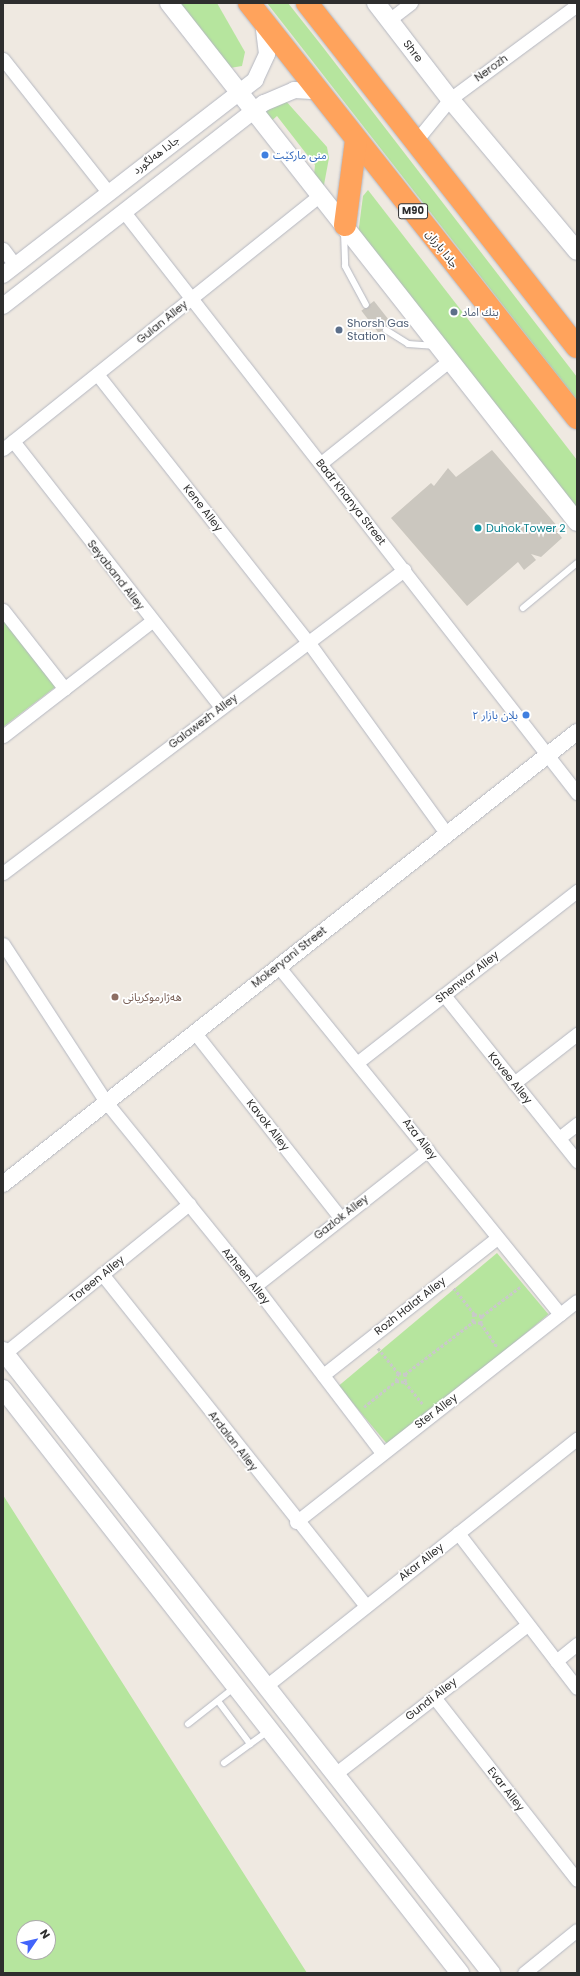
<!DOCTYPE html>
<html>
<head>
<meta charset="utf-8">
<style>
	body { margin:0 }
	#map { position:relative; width:580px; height:1976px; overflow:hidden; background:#efe9e1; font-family:Poppins,"Noto Sans Arabic",sans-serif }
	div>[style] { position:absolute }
	.green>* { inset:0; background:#b6e59e; transform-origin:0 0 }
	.building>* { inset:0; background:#cbc7bf; transform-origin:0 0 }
	.path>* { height:2.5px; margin-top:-1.25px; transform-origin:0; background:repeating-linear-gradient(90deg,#c9c9c9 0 3px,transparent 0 5px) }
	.roads { filter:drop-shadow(0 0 1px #b4b7c1) drop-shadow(0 0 1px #b4b7c1) }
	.service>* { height:6px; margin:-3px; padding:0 3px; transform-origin:3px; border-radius:3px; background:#fff }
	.minor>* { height:13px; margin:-6.5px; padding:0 6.5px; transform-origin:6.5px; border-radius:6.5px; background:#fff }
	.tertiary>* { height:16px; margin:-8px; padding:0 8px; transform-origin:8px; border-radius:8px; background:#fff }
	.secondary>* { height:18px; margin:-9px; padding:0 9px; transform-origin:9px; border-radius:9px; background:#fff }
	.motorway>* { height:22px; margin:-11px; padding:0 11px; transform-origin:11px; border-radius:11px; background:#ffa35c }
	.dots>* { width:11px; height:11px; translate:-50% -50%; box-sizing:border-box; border:2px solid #fff; border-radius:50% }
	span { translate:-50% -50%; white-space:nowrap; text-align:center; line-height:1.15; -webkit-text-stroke:3.5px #fff; paint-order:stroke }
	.shield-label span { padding:1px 3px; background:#fff; border:1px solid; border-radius:3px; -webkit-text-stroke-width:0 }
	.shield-label { font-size:10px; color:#2e2e2e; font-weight:700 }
	.street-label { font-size:11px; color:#2e2e2e }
	.shop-label { font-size:11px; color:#366cbe }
	.left { translate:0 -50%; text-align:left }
	.right { translate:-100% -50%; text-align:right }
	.service-label { font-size:11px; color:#4e5e75 }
	.culture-label { font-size:11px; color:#0d838f }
	.education-label { font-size:11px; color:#785e54 }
	.frame { position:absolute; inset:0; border:4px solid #2e2e2e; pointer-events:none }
	.north { position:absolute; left:16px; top:1920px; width:40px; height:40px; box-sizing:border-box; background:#fff; border:1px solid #ababab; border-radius:50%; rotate:56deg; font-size:11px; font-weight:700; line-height:16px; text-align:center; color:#2e2e2e }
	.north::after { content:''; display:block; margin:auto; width:14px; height:18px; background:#4264fb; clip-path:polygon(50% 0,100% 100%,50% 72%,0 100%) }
</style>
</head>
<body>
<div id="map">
	<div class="green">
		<div style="clip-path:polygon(176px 3px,217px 3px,245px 52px,242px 66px,230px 68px)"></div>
		<div style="clip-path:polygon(267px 3px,288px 3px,322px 46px,577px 377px,577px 400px)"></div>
		<div style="clip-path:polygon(285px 100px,327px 147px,329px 158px,323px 190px,314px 175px,315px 165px,277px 116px,268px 124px,260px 115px,267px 105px)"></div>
		<div style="clip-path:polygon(368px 190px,577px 460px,577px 514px,358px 235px,363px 196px)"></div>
		<div style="clip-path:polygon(3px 616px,58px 685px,3px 727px)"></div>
		<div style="left:497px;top:1253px;width:80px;height:207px;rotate:50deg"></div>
		<div style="clip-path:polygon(evenodd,3px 1495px,307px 1973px,3px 1973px,3px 1495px,24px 1928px,48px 1928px,48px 1952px,24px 1952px,24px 1928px)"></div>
	</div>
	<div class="building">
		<div style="left:374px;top:301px;width:28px;height:16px;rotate:52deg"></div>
		<div style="clip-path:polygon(492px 450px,558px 527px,556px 530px,562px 538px,541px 557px,531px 554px,536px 560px,524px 570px,518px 562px,467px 606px,391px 518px,431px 483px,434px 486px,448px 468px,456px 477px)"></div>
	</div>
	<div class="path">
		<div style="left:454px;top:1288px;width:33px;rotate:52deg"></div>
		<div style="left:474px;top:1314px;width:8px;rotate:14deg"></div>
		<div style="left:482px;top:1316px;width:7px;rotate:98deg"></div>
		<div style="left:474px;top:1314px;width:8px;rotate:97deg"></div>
		<div style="left:473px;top:1322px;width:8px;rotate:7deg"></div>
		<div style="left:482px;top:1316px;width:48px;rotate:-37.3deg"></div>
		<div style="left:481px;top:1323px;width:29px;rotate:56deg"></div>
		<div style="left:378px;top:1348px;width:32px;rotate:51deg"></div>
		<div style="left:405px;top:1374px;width:86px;rotate:-37.4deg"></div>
		<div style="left:396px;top:1381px;width:8px;rotate:-76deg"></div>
		<div style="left:398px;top:1373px;width:7px;rotate:8deg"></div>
		<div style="left:396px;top:1381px;width:9px;rotate:6deg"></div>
		<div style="left:405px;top:1382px;width:28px;rotate:51deg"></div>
		<div style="left:405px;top:1382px;width:8px;rotate:-90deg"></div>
		<div style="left:364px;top:1407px;width:41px;rotate:-39.1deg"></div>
	</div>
	<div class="roads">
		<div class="service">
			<div style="left:344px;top:232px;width:34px;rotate:88deg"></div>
			<div style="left:345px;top:266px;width:44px;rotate:61.7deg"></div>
			<div style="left:386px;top:330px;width:26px;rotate:32deg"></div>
			<div style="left:408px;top:344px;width:28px;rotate:4deg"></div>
			<div style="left:523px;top:608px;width:70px;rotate:-39.8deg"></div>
			<div style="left:218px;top:1701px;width:54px;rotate:53.3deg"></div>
			<div style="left:188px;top:1724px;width:60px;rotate:-38.2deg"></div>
			<div style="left:224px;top:1763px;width:54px;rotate:-36deg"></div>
		</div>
		<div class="minor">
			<div style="left:389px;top:20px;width:28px;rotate:-38deg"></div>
			<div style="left:3px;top:59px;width:169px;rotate:51.7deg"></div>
			<div style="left:415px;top:142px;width:55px;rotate:-50.9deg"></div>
			<div style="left:450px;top:99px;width:158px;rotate:-36.5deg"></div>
			<div style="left:124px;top:212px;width:737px;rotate:52.06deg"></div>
			<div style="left:3px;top:249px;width:20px;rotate:53deg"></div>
			<div style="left:97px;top:374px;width:342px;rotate:51.8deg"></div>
			<div style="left:309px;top:643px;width:236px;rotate:54.2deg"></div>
			<div style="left:13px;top:441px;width:338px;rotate:52deg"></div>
			<div style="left:3px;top:449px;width:408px;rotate:-38.7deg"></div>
			<div style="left:321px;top:463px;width:165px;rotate:-38.6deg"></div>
			<div style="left:3px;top:610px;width:100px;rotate:51.9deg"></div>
			<div style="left:3px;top:736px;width:188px;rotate:-37.7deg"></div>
			<div style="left:3px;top:873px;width:503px;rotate:-37.08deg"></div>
			<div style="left:3px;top:944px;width:189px;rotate:56.9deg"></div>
			<div style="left:106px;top:1102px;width:237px;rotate:51deg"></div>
			<div style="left:255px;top:1286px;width:210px;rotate:52.7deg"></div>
			<div style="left:278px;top:966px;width:448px;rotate:51deg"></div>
			<div style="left:444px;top:995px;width:213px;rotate:51.3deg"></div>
			<div style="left:195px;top:1033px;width:234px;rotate:51.8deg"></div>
			<div style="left:358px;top:1062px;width:278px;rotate:-38deg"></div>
			<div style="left:514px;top:1083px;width:80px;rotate:-37.9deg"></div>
			<div style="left:559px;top:1138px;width:23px;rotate:-38deg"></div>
			<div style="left:102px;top:1274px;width:424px;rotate:51.5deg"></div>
			<div style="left:255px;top:1286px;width:220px;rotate:-38.2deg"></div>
			<div style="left:5px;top:1353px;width:237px;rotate:-39deg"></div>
			<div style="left:323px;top:1375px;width:220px;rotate:-38.2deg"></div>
			<div style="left:296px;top:1522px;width:357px;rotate:-38.2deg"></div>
			<div style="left:458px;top:1533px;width:195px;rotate:52.5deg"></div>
			<div style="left:556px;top:1661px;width:27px;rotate:-39deg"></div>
			<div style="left:266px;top:1686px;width:397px;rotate:-38.5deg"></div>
			<div style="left:434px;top:1697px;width:232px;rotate:52deg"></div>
			<div style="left:335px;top:1774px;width:243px;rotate:-37.8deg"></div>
			<div style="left:524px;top:1973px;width:68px;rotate:-39.1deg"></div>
		</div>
		<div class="tertiary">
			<div style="left:3px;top:275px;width:319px;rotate:-37.7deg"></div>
			<div style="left:255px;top:80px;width:29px;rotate:-65deg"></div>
			<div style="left:267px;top:54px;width:31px;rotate:-97deg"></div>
			<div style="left:3px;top:306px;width:331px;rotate:-37.9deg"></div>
			<div style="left:264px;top:103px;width:33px;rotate:-23deg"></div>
			<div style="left:294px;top:90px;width:22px;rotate:3deg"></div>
			<div style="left:3px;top:1184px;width:731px;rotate:-38.22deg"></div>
		</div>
		<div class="secondary">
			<div style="left:169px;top:3px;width:660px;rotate:51.83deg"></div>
			<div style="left:376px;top:3px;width:121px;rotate:52.4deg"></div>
			<div style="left:450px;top:99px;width:198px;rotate:50.1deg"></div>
			<div style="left:3px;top:1351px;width:791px;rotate:51.88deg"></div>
			<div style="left:3px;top:1389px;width:742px;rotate:51.96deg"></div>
		</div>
		<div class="motorway">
			<div style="left:249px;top:3px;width:529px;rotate:51.68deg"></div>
			<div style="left:307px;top:3px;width:437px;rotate:51.9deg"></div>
			<div style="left:345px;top:225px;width:86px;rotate:-82.6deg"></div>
		</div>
	</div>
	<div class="dots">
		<div style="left:265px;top:155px;background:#3f7fe0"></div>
		<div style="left:454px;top:312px;background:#5c6f8a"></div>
		<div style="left:339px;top:330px;background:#5c6f8a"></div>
		<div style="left:478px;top:528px;background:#0f9aa8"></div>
		<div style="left:526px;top:715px;background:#3f7fe0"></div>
		<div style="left:115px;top:997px;background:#8d6e63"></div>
	</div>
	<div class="shield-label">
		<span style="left:413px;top:211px">M90</span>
	</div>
	<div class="street-label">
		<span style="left:413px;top:51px;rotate:53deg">Shre</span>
		<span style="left:491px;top:68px;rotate:-36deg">Nerozh</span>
		<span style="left:156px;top:155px;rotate:-37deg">جادا هەلگورد</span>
		<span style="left:442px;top:249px;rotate:52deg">جادا بارزان</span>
		<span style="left:162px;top:322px;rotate:-39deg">Gulan Alley</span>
		<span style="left:351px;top:502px;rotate:52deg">Badr Khanya Street</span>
		<span style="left:203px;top:508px;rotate:52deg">Kene Alley</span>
		<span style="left:116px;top:575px;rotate:52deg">Seyaband Alley</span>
		<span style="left:203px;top:721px;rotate:-37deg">Galawezh Alley</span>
		<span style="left:289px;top:957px;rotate:-38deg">Mokeryani Street</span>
		<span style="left:467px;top:977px;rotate:-38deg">Shenwar Alley</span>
		<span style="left:510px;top:1078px;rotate:51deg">Kavee Alley</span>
		<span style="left:268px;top:1125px;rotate:52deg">Kavok Alley</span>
		<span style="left:420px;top:1139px;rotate:52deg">Aza Alley</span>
		<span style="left:341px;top:1217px;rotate:-38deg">Gazlok Alley</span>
		<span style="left:246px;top:1276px;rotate:51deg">Azheen Alley</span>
		<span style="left:97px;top:1279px;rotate:-39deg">Toreen Alley</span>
		<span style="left:410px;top:1306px;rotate:-38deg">Rozh Halat Alley</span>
		<span style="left:436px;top:1411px;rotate:-37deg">Ster Alley</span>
		<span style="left:233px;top:1441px;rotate:52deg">Ardalan Alley</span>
		<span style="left:421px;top:1562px;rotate:-38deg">Akar Alley</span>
		<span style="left:431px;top:1699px;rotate:-38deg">Gundi Alley</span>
		<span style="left:506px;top:1789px;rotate:52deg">Evar Alley</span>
	</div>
	<div class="shop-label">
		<span class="left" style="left:273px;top:155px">منی مارکێت</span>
		<span class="right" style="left:518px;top:715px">بلان بازار ٢</span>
	</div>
	<div class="service-label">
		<span class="left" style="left:462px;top:312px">بنك اماد</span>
		<span class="left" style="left:347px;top:330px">Shorsh Gas<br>Station</span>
	</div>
	<div class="culture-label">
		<span class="left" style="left:486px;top:528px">Duhok Tower 2</span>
	</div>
	<div class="education-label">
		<span class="left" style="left:123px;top:997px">ھەژارموکریانی</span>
	</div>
	<div class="frame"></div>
	<div class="north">N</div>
</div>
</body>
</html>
